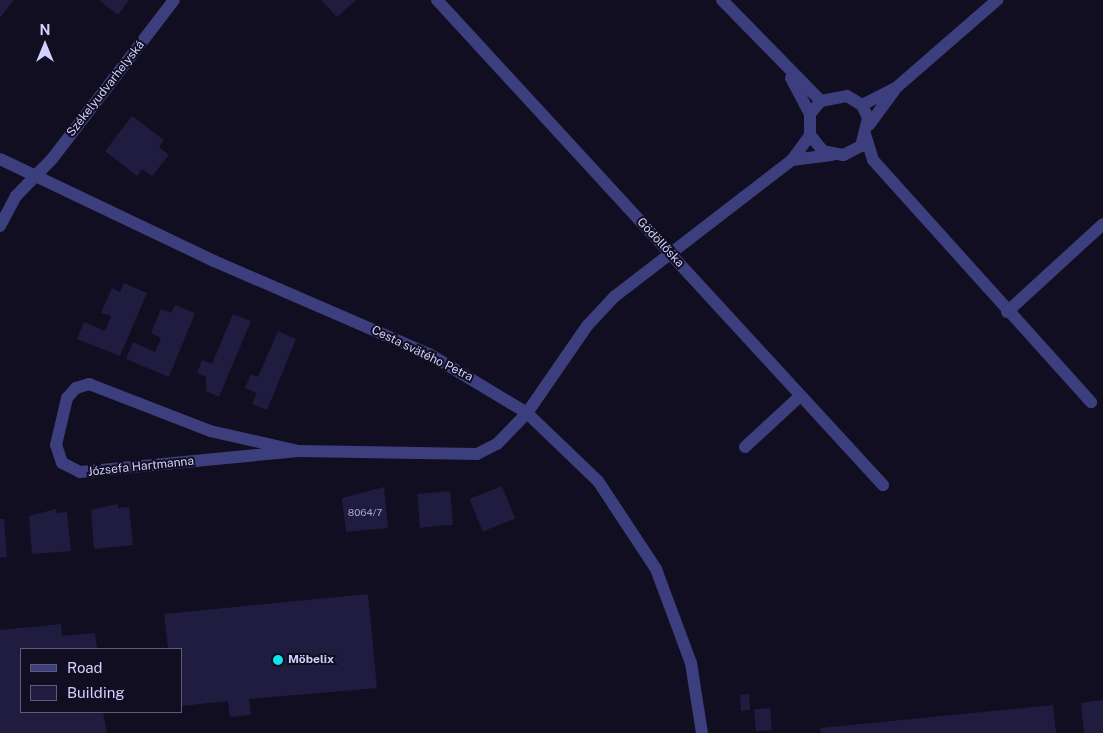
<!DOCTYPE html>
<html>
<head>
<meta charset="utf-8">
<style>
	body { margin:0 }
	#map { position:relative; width:1103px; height:733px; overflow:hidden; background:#100e20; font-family:"Public Sans",sans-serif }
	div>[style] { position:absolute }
	.building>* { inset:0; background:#201c40; transform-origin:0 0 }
	.minor>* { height:12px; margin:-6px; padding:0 6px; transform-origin:6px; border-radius:6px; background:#3c3e7d }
	.dots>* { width:14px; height:14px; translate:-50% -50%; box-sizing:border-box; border:2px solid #100e20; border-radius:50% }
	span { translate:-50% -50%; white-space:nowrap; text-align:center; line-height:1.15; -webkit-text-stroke:4px #100e20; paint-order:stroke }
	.number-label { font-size:10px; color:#a6a3cd }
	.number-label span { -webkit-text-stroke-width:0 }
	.street-label { font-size:12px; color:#d2d0fc }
	.poi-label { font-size:12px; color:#d2d0fc; font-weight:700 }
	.left { translate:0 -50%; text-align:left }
	.legend { position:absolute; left:20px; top:648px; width:162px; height:65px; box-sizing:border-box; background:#100e20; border:1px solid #5e5c78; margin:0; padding:6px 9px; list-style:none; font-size:15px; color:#d2d0fc }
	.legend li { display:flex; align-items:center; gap:10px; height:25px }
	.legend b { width:25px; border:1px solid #5e5c78 }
	.north { position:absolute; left:20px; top:20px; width:50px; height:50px; -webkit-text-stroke:4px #100e20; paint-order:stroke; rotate:0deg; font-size:14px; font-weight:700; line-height:20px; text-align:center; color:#d2d0fc }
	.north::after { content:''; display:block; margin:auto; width:18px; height:22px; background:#d2d0fc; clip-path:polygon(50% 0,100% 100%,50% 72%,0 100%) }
</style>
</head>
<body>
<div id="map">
	<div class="building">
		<div style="clip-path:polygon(0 0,14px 0,0 18px)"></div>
		<div style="clip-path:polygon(99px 0,129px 0,118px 15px)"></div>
		<div style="clip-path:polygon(321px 0,356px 0,337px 17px)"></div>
		<div style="clip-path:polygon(132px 116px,164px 140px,159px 147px,169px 155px,152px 176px,142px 169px,137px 176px,105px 151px)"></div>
		<div style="clip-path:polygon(124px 283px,147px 293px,120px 356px,77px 339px,84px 322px,105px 331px,111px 316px,101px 313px,112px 288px,120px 292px)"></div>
		<div style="clip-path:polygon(175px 305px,195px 313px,169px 377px,126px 359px,133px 342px,155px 352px,161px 338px,151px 333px,161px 309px,171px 313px)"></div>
		<div style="clip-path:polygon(233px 314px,251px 321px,219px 397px,206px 391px,206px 377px,197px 373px,202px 360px,212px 364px)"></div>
		<div style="clip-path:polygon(278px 331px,296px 339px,267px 410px,252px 404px,257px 393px,245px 388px,251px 374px,258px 377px)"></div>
		<div style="left:502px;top:486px;width:35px;height:35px;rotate:68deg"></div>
		<div style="clip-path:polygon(384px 487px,388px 528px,346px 532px,342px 498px)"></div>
		<div style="left:450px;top:491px;width:34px;height:33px;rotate:85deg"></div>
		<div style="clip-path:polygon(118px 504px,118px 508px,129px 507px,133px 545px,94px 549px,91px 510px)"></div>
		<div style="clip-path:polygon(56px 509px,56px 513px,67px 512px,71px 551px,32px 554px,29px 516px)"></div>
		<div style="clip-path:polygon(0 519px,4px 519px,7px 557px,0 558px)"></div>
		<div style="clip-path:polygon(368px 594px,377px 688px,249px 699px,251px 715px,230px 717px,228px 701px,181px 706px,181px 649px,168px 649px,164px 614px)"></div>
		<div style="clip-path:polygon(61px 624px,62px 636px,95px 633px,97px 649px,21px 649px,21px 712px,103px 712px,107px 733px,0 733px,0 630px)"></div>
		<div style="left:749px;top:694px;width:16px;height:9px;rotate:86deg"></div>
		<div style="clip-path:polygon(1103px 700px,1103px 733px,1084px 733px,1081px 703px)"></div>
		<div style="clip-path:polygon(1053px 705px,1056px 733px,821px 733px,820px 728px)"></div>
		<div style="left:770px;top:708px;width:22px;height:16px;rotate:85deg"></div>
	</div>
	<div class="minor">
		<div style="left:437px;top:0;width:659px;rotate:47.4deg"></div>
		<div style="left:722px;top:0;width:141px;rotate:45.6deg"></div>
		<div style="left:791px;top:78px;width:41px;rotate:62.2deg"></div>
		<div style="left:862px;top:105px;width:39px;rotate:-27deg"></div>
		<div style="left:897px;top:87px;width:133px;rotate:-41deg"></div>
		<div style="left:869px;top:125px;width:42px;rotate:-53.7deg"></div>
		<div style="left:866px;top:137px;width:24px;rotate:73deg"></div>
		<div style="left:873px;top:160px;width:326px;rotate:48deg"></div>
		<div style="left:0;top:159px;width:237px;rotate:25.5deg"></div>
		<div style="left:214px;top:261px;width:234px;rotate:23.4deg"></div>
		<div style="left:429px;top:354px;width:114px;rotate:31deg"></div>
		<div style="left:527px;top:413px;width:98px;rotate:43.8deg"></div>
		<div style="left:598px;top:481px;width:105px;rotate:56.6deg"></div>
		<div style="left:656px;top:569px;width:100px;rotate:69.6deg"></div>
		<div style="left:691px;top:663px;width:71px;rotate:81.1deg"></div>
		<div style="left:792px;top:160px;width:40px;rotate:-7.1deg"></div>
		<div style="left:0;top:226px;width:34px;rotate:-62deg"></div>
		<div style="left:16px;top:196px;width:52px;rotate:-45.8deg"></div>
		<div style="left:52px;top:159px;width:200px;rotate:-52.5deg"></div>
		<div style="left:1007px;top:312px;width:130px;rotate:-42.5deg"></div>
		<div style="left:745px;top:447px;width:75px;rotate:-42.8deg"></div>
		<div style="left:299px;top:451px;width:220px;rotate:174.5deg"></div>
		<div style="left:80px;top:472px;width:20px;rotate:-153deg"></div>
		<div style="left:62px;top:463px;width:19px;rotate:-108deg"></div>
		<div style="left:56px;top:445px;width:48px;rotate:-76.8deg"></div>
		<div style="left:67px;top:398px;width:13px;rotate:-48deg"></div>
		<div style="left:76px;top:388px;width:14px;rotate:-17deg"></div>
		<div style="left:89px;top:384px;width:130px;rotate:21.2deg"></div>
		<div style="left:210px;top:431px;width:91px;rotate:12.7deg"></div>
		<div style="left:299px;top:451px;width:178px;rotate:1deg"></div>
		<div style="left:477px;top:454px;width:22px;rotate:-27deg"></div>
		<div style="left:497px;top:444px;width:43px;rotate:-45.9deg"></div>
		<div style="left:527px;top:413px;width:106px;rotate:-55.4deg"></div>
		<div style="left:587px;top:326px;width:40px;rotate:-47deg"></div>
		<div style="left:614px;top:297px;width:225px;rotate:-37.6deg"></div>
		<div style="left:792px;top:160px;width:31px;rotate:-54deg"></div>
		<div style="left:810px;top:135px;width:21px;rotate:-90deg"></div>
		<div style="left:810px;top:114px;width:17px;rotate:-50deg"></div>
		<div style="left:821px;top:101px;width:26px;rotate:-11deg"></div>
		<div style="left:847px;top:96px;width:17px;rotate:31deg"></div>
		<div style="left:862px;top:105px;width:14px;rotate:65deg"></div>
		<div style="left:868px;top:118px;width:29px;rotate:104deg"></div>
		<div style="left:861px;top:146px;width:20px;rotate:153deg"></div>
		<div style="left:843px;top:155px;width:20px;rotate:-169deg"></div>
		<div style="left:823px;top:151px;width:21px;rotate:-129deg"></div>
	</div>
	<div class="dots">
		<div style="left:278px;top:660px;background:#0ee4eb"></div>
	</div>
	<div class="number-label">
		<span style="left:365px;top:513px">8064/7</span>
	</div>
	<div class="street-label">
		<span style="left:106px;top:89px;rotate:-52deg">Székelyudvarhelyská</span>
		<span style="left:660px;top:243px;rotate:47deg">Gödöllőska</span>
		<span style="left:422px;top:354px;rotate:26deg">Cesta svätého Petra</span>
		<span style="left:141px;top:467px;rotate:-6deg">Józsefa Hartmanna</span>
	</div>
	<div class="poi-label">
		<span class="left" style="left:288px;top:660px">Möbelix</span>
	</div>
	<ul class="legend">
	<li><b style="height:6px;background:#3c3e7d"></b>Road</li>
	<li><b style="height:14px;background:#201c40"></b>Building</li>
	</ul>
	<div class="north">N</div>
</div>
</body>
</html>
